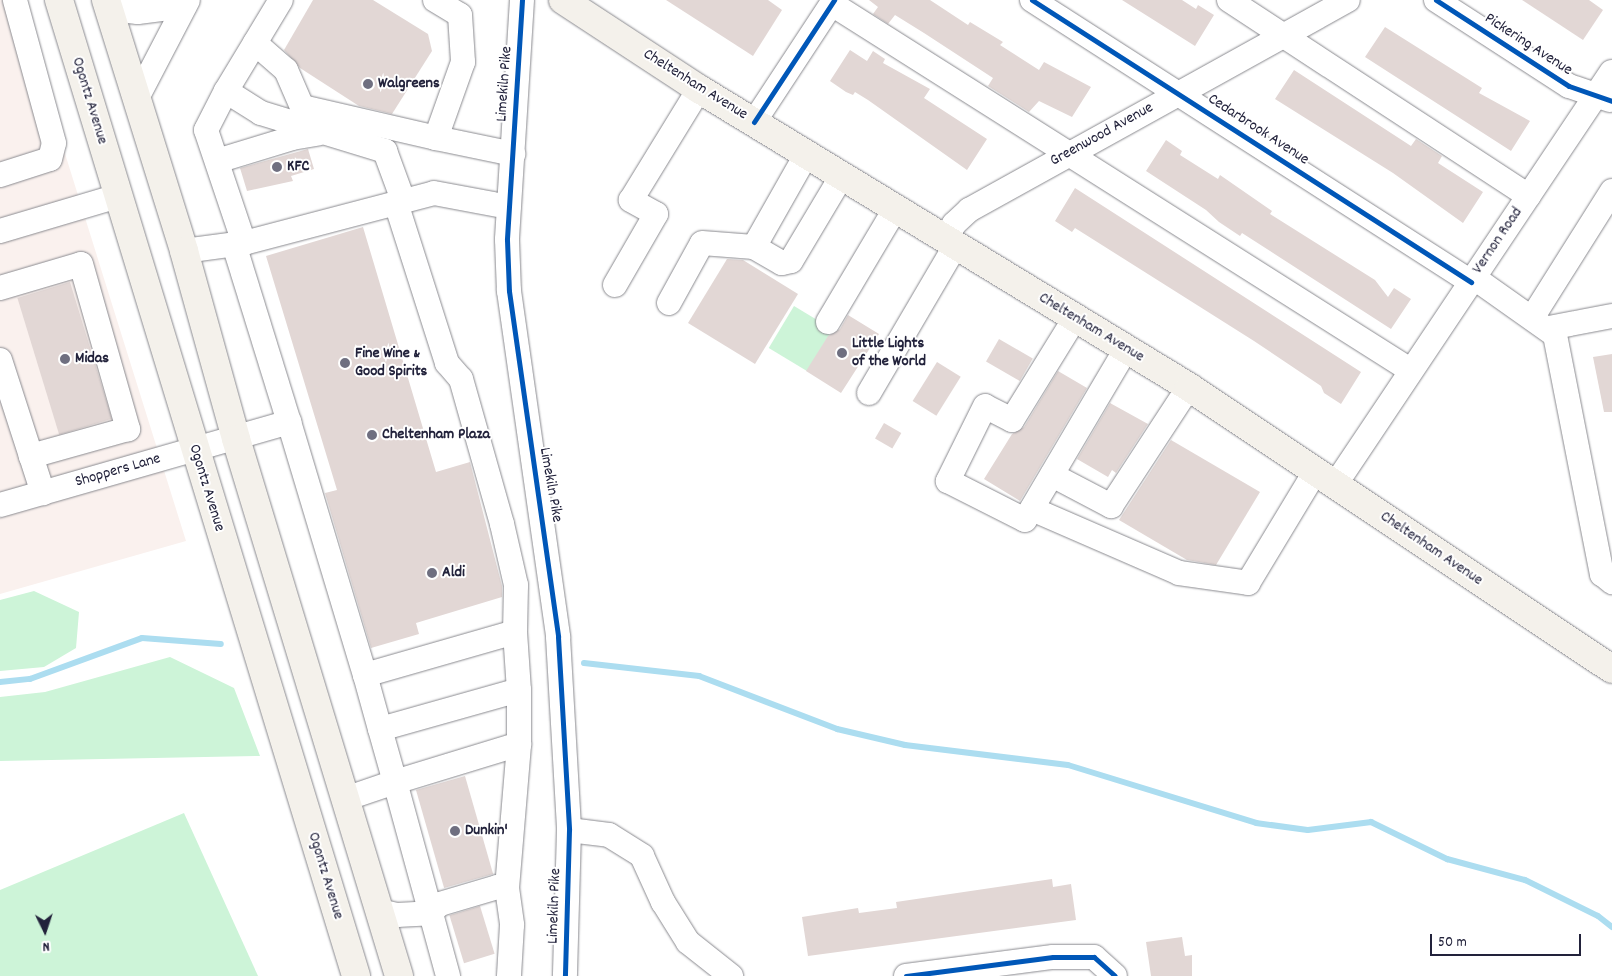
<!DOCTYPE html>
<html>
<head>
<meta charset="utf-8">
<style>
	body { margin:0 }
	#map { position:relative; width:1612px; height:976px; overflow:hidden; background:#fff; font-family:Dekko,sans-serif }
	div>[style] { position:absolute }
	.built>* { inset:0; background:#faf1ee }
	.green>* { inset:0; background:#cdf4d8; transform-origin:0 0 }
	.stream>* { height:6px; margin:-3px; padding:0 3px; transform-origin:3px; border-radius:3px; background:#acddf0 }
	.building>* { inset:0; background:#e2d7d5; transform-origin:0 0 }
	.roads { filter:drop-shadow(0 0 1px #8a8a8f) drop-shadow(0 0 1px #8a8a8f) }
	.minor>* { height:24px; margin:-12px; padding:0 12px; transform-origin:12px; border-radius:12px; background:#fff }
	.major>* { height:28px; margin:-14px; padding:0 14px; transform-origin:14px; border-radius:14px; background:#f4f1eb }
	.highway>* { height:28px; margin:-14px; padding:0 14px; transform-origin:14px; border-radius:14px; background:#f4f1eb }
	.cycleway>* { height:5px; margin:-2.5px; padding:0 2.5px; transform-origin:2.5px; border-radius:2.5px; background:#0057b8 }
	.dots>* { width:14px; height:14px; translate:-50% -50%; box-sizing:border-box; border:2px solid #fff; border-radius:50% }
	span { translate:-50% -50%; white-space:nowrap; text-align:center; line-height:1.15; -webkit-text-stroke:4px #fff; paint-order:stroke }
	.street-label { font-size:16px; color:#22223b }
	.poi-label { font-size:16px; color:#22223b; font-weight:700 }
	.left { translate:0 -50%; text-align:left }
	.north { position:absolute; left:20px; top:906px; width:50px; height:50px; -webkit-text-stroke:4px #fff; paint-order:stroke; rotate:176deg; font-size:14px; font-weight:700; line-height:20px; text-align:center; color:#22223b }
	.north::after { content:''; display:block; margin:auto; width:18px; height:22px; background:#22223b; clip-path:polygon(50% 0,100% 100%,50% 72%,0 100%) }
	.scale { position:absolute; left:1430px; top:934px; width:151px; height:22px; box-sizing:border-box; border:2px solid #22223b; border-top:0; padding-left:6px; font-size:15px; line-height:18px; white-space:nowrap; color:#22223b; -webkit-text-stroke:4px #fff; paint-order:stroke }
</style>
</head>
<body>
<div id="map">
	<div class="built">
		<div style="clip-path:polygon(0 0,17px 0,186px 541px,0 594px)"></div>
	</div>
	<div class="green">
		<div style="left:794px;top:306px;width:45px;height:49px;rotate:31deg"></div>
		<div style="clip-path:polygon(34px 591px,79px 612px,76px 648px,44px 667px,0 671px,0 600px)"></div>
		<div style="clip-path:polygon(170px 657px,234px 688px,260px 756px,0 761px,0 697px,45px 692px)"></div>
		<div style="clip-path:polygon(184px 813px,258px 976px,0 976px,0 890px)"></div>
	</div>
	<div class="stream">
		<div style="left:584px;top:663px;width:116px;rotate:6.4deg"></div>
		<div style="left:699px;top:676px;width:148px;rotate:21deg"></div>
		<div style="left:837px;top:729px;width:70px;rotate:13.2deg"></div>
		<div style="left:905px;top:745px;width:164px;rotate:7deg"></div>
		<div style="left:1068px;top:765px;width:197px;rotate:17.1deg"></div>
		<div style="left:1256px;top:823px;width:52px;rotate:7.7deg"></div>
		<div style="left:1308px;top:830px;width:64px;rotate:-7.2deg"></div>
		<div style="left:1371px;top:822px;width:85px;rotate:26deg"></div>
		<div style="left:1447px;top:859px;width:81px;rotate:15.1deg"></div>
		<div style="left:1525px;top:880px;width:81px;rotate:26.3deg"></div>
		<div style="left:1598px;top:916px;width:18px;rotate:38deg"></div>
		<div style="left:0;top:682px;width:30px;rotate:-6deg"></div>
		<div style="left:30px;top:679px;width:119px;rotate:-20.1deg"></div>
		<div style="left:142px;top:638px;width:79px;rotate:4.3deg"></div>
	</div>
	<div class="building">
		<div style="clip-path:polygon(313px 0,373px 0,428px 34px,432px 51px,392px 114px,359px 106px,300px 68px,284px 50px)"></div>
		<div style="clip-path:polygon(666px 0,768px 0,782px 10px,753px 56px)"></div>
		<div style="clip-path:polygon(869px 0,930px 0,968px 25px,970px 22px,1003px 42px,1000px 45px,1039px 70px,1044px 62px,1091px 87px,1072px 117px,1039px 101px,1029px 112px,988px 86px,993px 78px,924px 33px,895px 15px,888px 24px,873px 14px,878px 7px)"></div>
		<div style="clip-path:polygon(1122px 0,1182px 0,1196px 9px,1198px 5px,1214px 15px,1195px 46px)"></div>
		<div style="clip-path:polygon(1522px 0,1589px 0,1603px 10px,1583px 40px)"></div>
		<div style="clip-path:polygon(1385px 27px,1482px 88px,1479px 93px,1530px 121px,1511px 151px,1365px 57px)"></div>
		<div style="clip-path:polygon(850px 50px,867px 61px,873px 51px,885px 59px,883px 63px,930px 89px,924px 98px,987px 139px,967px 170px,868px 100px,855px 92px,853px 95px,846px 92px,830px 81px)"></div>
		<div style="clip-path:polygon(1294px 70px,1411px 146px,1416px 139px,1442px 156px,1438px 163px,1483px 192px,1463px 223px,1393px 173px,1275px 99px)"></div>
		<div style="clip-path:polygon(1166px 140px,1182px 151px,1180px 155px,1218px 179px,1220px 175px,1272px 211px,1270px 214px,1375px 280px,1388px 297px,1394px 288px,1411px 299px,1391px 329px,1242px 233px,1240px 236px,1219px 222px,1206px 210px,1146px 171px)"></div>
		<div style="clip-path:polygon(308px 149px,314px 169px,291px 176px,293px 181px,247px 191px,240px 168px)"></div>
		<div style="clip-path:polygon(1075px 188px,1361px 372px,1341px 404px,1324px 393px,1321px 386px,1254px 341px,1075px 228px,1072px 232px,1055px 221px)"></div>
		<div style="clip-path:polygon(363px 227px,436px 472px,470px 462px,502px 586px,502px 597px,416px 623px,419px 634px,371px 648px,325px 493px,337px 490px,266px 256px)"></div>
		<div style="clip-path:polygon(727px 259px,743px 260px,798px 294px,755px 364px,688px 323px)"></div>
		<div style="left:70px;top:282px;width:143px;height:55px;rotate:73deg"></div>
		<div style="clip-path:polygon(848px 315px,879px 334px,841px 393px,806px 371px,828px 336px,840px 329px)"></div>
		<div style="left:999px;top:339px;width:39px;height:26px;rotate:30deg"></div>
		<div style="clip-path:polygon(1612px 354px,1612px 412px,1604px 412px,1593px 357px)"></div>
		<div style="left:937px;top:362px;width:28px;height:46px;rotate:32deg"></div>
		<div style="clip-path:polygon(1058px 371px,1087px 388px,1020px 501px,984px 479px,1012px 434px,1024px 427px)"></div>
		<div style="clip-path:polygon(1110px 403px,1148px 424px,1116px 473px,1112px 470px,1108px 477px,1077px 459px)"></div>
		<div style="left:884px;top:423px;width:20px;height:18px;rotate:30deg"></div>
		<div style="clip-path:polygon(1171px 440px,1260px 492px,1216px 565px,1187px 560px,1119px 520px)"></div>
		<div style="left:465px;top:776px;width:102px;height:51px;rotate:74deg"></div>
		<div style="clip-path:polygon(1052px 879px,1053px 887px,1071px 884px,1076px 920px,808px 956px,802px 917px,858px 908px,859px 913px,897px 908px,896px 902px)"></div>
		<div style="left:480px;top:906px;width:50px;height:32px;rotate:73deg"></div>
		<div style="clip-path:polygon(1182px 937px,1185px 956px,1192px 955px,1192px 976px,1151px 976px,1146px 942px)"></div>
	</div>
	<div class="roads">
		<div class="minor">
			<div style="left:435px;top:0;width:29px;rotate:31deg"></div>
			<div style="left:460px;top:15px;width:47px;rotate:86.3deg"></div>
			<div style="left:463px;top:62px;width:81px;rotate:109.6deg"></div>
			<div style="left:436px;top:138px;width:79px;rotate:11.7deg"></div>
			<div style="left:522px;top:0;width:240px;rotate:93.6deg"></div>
			<div style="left:507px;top:240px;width:51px;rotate:87.8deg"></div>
			<div style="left:509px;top:291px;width:349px;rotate:81.9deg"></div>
			<div style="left:558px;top:637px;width:193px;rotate:86.7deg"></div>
			<div style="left:569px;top:830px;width:146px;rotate:91.6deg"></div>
			<div style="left:1032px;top:0;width:522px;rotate:32.72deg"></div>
			<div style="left:1229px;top:0;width:358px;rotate:33.2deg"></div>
			<div style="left:1436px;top:0;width:158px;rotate:32.9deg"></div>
			<div style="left:1569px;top:86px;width:43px;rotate:18.9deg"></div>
			<div style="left:832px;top:4px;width:684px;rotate:32.34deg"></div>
			<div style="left:109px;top:9px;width:29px;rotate:6deg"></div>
			<div style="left:138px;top:12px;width:47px;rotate:-7.3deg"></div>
			<div style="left:255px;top:43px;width:41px;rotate:41.1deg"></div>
			<div style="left:286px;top:70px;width:40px;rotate:66.6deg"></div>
			<div style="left:302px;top:107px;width:138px;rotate:13deg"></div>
			<div style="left:226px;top:91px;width:41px;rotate:32.2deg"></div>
			<div style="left:261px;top:113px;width:130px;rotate:17deg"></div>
			<div style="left:385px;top:151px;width:52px;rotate:69.8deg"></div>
			<div style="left:137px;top:98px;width:110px;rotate:-62.5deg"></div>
			<div style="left:754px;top:122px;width:146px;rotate:-56.7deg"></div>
			<div style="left:217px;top:161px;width:78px;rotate:-17deg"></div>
			<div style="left:292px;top:138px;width:27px;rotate:-10deg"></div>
			<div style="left:0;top:175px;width:52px;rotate:-17.7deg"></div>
			<div style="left:50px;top:159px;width:16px;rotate:-76deg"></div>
			<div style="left:54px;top:143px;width:148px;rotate:-105.3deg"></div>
			<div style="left:396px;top:203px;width:168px;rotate:72.3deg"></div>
			<div style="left:447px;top:363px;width:21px;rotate:49deg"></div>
			<div style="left:461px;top:379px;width:151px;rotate:74.2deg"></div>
			<div style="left:502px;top:524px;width:63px;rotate:77.1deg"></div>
			<div style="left:516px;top:585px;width:47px;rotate:91.2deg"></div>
			<div style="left:0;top:231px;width:123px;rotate:-16.5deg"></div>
			<div style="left:946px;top:238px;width:16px;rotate:-60deg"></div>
			<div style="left:954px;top:224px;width:21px;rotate:-43deg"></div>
			<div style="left:969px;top:210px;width:433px;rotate:-29deg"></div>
			<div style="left:244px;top:243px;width:119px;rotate:-108.6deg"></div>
			<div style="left:206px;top:130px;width:44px;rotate:-62.9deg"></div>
			<div style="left:226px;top:91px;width:106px;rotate:-58.9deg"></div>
			<div style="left:754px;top:247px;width:106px;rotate:-60.5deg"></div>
			<div style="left:184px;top:251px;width:61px;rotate:-7.6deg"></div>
			<div style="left:244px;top:243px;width:196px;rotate:-14.7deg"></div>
			<div style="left:434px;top:193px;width:76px;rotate:10.6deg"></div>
			<div style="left:1473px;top:277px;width:100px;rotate:35.3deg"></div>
			<div style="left:1555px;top:335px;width:244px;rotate:78.9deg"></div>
			<div style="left:1602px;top:574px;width:13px;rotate:39deg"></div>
			<div style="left:615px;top:285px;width:82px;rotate:-60deg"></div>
			<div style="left:656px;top:214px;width:29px;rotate:-151deg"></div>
			<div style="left:631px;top:200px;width:130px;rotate:-58.5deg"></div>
			<div style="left:0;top:288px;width:84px;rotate:-16.5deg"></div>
			<div style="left:81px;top:264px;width:172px;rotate:74.1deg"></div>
			<div style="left:128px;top:429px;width:101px;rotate:164.4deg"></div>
			<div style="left:669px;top:303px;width:68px;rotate:-61.2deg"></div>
			<div style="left:702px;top:243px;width:52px;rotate:4.4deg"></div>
			<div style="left:754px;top:247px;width:32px;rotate:30deg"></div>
			<div style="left:782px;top:263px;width:9px;rotate:-13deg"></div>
			<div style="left:791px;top:261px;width:98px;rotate:-59.2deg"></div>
			<div style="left:1075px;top:318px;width:120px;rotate:121.7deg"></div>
			<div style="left:1012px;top:420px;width:30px;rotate:-153deg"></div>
			<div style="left:985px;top:406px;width:84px;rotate:116.3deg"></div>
			<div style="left:948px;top:481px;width:86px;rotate:26.9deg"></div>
			<div style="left:1025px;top:520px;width:199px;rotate:-59.4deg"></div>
			<div style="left:1532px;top:318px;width:150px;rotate:-57.8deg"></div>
			<div style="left:828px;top:322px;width:131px;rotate:-59.3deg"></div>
			<div style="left:1549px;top:328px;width:64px;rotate:-10.8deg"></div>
			<div style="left:0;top:360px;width:140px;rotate:72.1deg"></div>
			<div style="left:869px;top:393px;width:172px;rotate:-59.6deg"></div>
			<div style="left:289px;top:422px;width:264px;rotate:73.3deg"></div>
			<div style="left:365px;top:675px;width:156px;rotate:-16deg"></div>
			<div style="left:515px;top:632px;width:58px;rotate:86.1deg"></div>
			<div style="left:519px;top:690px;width:144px;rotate:164.3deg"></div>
			<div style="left:380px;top:729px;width:56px;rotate:-105.5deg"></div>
			<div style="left:1052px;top:475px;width:67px;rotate:27.7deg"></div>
			<div style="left:1111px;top:506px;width:142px;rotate:-56.8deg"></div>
			<div style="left:1335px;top:485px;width:497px;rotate:-56.2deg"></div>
			<div style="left:0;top:505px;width:301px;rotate:-16deg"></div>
			<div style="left:289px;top:422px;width:186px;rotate:-107.2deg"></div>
			<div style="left:1032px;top:509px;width:160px;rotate:23.5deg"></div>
			<div style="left:1179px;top:573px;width:70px;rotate:8.2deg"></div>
			<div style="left:1248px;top:583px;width:130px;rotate:-58.9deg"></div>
			<div style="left:380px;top:729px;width:55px;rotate:74.2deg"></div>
			<div style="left:395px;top:782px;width:130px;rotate:-17deg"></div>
			<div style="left:345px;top:799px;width:53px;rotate:-18.8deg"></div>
			<div style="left:395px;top:782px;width:201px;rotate:74.7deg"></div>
			<div style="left:569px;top:830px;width:40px;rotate:7.1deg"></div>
			<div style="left:609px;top:835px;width:39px;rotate:32deg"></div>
			<div style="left:642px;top:856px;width:51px;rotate:65.5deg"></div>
			<div style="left:663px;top:902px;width:47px;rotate:58deg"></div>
			<div style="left:688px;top:942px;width:55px;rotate:38.3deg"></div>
			<div style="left:507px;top:888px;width:144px;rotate:-85.2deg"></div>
			<div style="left:519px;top:744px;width:54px;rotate:-90deg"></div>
			<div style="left:379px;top:911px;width:18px;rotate:13deg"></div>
			<div style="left:397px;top:915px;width:33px;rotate:-3deg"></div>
			<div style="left:430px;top:913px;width:13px;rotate:-42deg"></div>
			<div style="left:440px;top:904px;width:59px;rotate:-16.6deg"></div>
			<div style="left:497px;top:887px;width:10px;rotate:6deg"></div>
			<div style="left:507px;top:888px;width:37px;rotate:82deg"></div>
			<div style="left:512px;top:925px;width:51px;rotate:93.4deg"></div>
			<div style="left:906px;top:976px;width:148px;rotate:-7.4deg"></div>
			<div style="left:1053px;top:957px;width:41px"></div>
			<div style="left:1094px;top:957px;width:28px;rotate:42deg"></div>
		</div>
		<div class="major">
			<div style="left:563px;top:0;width:163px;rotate:33.2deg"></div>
			<div style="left:699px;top:89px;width:574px;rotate:31.31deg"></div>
			<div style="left:1189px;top:387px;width:508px;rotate:33.69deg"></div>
		</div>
		<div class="highway">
			<div style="left:59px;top:0;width:1020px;rotate:73.07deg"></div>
			<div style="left:106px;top:0;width:263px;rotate:72.7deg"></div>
			<div style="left:184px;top:251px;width:195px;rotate:74.5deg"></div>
			<div style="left:236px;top:439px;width:561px;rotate:73.11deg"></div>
		</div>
	</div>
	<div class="cycleway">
		<div style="left:522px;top:0;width:240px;rotate:93.6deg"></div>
		<div style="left:507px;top:240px;width:51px;rotate:87.8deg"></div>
		<div style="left:509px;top:291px;width:349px;rotate:81.9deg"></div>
		<div style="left:558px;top:637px;width:193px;rotate:86.7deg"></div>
		<div style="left:569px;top:830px;width:146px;rotate:91.6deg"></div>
		<div style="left:1032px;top:0;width:522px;rotate:32.72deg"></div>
		<div style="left:1436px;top:0;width:158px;rotate:32.9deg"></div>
		<div style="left:1569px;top:86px;width:46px;rotate:19.2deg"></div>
		<div style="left:754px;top:122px;width:146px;rotate:-56.7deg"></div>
		<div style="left:906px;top:976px;width:148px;rotate:-7.4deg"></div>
		<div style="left:1053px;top:957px;width:41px"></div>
		<div style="left:1094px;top:957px;width:28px;rotate:42deg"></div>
	</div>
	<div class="dots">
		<div style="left:368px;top:84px;background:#6f6f80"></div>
		<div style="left:277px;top:167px;background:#6f6f80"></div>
		<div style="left:842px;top:353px;background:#6f6f80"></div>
		<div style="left:65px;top:359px;background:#6f6f80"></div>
		<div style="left:345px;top:363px;background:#6f6f80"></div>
		<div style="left:372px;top:435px;background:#6f6f80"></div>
		<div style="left:432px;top:573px;background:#6f6f80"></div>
		<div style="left:455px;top:831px;background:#6f6f80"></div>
	</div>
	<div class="street-label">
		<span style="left:1528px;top:45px;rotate:33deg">Pickering Avenue</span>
		<span style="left:505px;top:84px;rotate:-86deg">Limekiln Pike</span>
		<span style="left:695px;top:85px;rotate:32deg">Cheltenham Avenue</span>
		<span style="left:89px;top:101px;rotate:73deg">Ogontz Avenue</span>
		<span style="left:1258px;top:130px;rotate:33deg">Cedarbrook Avenue</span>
		<span style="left:1102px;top:135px;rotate:-29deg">Greenwood Avenue</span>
		<span style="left:1498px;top:241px;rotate:-56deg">Vernon Road</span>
		<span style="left:1091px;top:328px;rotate:31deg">Cheltenham Avenue</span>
		<span style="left:118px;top:471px;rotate:-16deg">Shoppers Lane</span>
		<span style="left:550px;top:485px;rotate:80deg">Limekiln Pike</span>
		<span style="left:206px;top:488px;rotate:73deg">Ogontz Avenue</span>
		<span style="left:1431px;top:549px;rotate:34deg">Cheltenham Avenue</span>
		<span style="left:325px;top:876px;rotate:73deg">Ogontz Avenue</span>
		<span style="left:555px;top:906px;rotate:-88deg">Limekiln Pike</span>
	</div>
	<div class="poi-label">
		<span class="left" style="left:378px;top:84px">Walgreens</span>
		<span class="left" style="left:287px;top:167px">KFC</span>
		<span class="left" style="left:852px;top:353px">Little Lights<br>of the World</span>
		<span class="left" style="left:355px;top:363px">Fine Wine &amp;<br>Good Spirits</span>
		<span class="left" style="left:75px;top:359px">Midas</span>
		<span class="left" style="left:382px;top:435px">Cheltenham Plaza</span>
		<span class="left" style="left:442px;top:573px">Aldi</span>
		<span class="left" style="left:465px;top:831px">Dunkin'</span>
	</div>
	<div class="north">N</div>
	<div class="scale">50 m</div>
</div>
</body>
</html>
